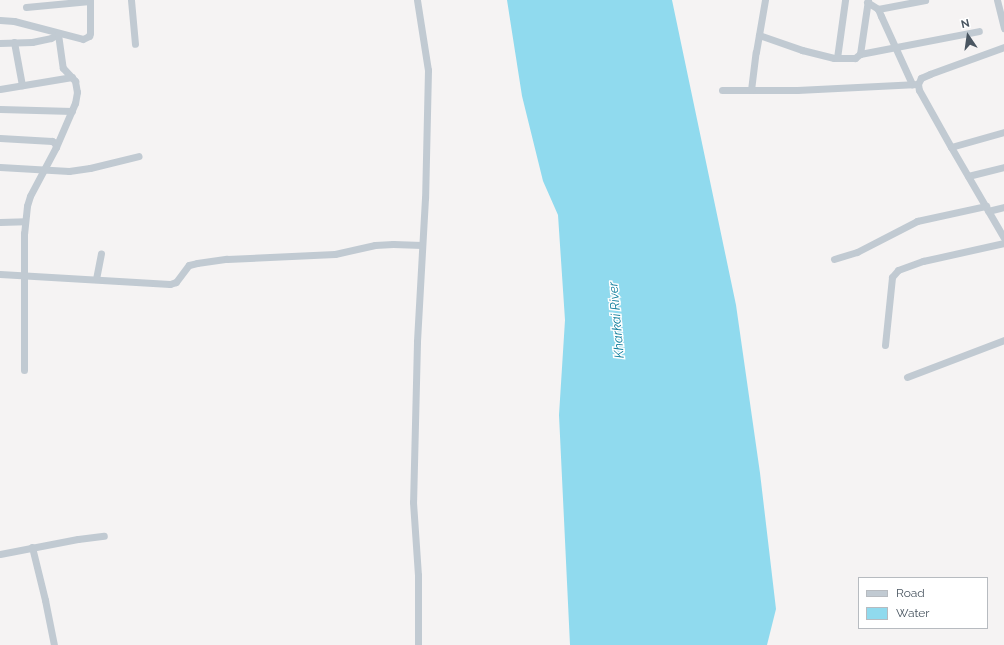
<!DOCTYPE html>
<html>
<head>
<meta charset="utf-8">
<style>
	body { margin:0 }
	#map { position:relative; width:1004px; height:645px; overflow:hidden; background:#f5f3f3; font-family:Raleway,sans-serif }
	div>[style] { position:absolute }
	.water>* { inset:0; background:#90daee }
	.minor>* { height:7px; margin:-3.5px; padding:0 3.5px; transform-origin:3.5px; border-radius:3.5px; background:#c1cad2 }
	span { translate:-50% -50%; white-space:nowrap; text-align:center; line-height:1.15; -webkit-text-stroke:3px #fff; paint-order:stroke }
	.water-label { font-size:13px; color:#0c7c9b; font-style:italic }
	.legend { position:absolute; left:858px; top:577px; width:130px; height:52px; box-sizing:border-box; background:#fff; border:1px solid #b7bbc0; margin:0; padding:5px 7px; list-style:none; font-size:12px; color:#4a5661 }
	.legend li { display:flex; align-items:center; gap:8px; height:20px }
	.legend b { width:20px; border:1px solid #b7bbc0 }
	.north { position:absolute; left:948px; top:16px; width:40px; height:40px; -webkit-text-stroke:3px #fff; paint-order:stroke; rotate:347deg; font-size:11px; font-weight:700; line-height:16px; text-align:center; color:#4a5661 }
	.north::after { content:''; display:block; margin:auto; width:14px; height:18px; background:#4a5661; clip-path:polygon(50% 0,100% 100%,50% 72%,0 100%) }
</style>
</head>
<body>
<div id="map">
	<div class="water">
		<div style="clip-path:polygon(507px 0,672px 0,736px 305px,760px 473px,776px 609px,767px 645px,570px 645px,559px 415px,565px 320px,558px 215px,543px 181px,522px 96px)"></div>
	</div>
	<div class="minor">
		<div style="left:131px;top:0;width:44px;rotate:84.8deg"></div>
		<div style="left:417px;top:0;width:71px;rotate:81.1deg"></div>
		<div style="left:428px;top:70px;width:128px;rotate:91.3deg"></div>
		<div style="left:425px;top:198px;width:144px;rotate:93.2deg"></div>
		<div style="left:417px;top:342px;width:160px;rotate:91.4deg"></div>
		<div style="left:413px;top:502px;width:73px;rotate:86.1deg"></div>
		<div style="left:418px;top:575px;width:70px;rotate:90deg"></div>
		<div style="left:997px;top:0;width:29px;rotate:76deg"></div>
		<div style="left:867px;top:2px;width:13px;rotate:32deg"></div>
		<div style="left:878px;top:9px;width:8px;rotate:67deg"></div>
		<div style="left:881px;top:16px;width:75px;rotate:65.5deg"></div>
		<div style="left:26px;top:7px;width:64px;rotate:-5.4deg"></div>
		<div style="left:878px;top:9px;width:48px;rotate:-10.8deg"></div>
		<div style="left:0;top:20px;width:14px;rotate:4deg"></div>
		<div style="left:14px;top:21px;width:71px;rotate:14.6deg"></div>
		<div style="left:83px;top:39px;width:7px;rotate:-27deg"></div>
		<div style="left:89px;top:36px;width:3px;rotate:-72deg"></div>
		<div style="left:90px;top:33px;width:33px;rotate:-90deg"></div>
		<div style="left:759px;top:35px;width:46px;rotate:19.2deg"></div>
		<div style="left:802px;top:50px;width:33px;rotate:14deg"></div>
		<div style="left:834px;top:58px;width:21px"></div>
		<div style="left:855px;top:58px;width:6px;rotate:-39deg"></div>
		<div style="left:860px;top:54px;width:55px;rotate:-81.6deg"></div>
		<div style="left:14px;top:42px;width:44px;rotate:79.5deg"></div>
		<div style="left:0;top:43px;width:32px;rotate:-2deg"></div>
		<div style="left:32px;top:42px;width:19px;rotate:-12deg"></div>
		<div style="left:51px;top:38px;width:8px;rotate:-30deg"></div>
		<div style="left:58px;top:34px;width:34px;rotate:82deg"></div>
		<div style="left:63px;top:68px;width:18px;rotate:47deg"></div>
		<div style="left:75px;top:81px;width:11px;rotate:80deg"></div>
		<div style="left:77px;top:92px;width:11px;rotate:100deg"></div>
		<div style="left:75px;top:103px;width:48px;rotate:113.4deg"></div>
		<div style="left:1004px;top:47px;width:79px;rotate:160deg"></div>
		<div style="left:930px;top:74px;width:10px;rotate:156deg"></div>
		<div style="left:921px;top:78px;width:7px;rotate:117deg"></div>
		<div style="left:918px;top:84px;width:6px;rotate:81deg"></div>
		<div style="left:919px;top:90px;width:65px;rotate:60.7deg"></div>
		<div style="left:951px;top:147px;width:105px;rotate:59.8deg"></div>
		<div style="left:860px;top:54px;width:121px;rotate:-10.9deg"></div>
		<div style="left:837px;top:58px;width:59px;rotate:-82.1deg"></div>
		<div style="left:0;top:89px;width:73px;rotate:-9.5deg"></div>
		<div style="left:722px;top:90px;width:75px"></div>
		<div style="left:797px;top:90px;width:121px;rotate:-2.8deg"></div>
		<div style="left:751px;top:90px;width:38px;rotate:-83deg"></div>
		<div style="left:756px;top:52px;width:53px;rotate:-80.2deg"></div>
		<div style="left:0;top:109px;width:72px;rotate:1.6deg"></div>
		<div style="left:0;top:138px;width:52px;rotate:3.3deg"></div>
		<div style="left:52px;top:141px;width:4px;rotate:34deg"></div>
		<div style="left:55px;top:143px;width:4px;rotate:76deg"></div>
		<div style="left:56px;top:147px;width:55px;rotate:118deg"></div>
		<div style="left:30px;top:196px;width:10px;rotate:107deg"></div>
		<div style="left:27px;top:206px;width:27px;rotate:96deg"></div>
		<div style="left:24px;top:233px;width:137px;rotate:90deg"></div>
		<div style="left:951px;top:147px;width:55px;rotate:-15.8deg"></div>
		<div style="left:0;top:167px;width:69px;rotate:3.3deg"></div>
		<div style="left:69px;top:171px;width:21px;rotate:-8deg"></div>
		<div style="left:90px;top:168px;width:50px;rotate:-13.8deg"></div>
		<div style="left:968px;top:176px;width:37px;rotate:-14deg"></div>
		<div style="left:988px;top:211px;width:16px;rotate:-14deg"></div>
		<div style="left:0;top:222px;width:25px;rotate:-2deg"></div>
		<div style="left:834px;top:259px;width:24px;rotate:-17deg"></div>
		<div style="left:857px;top:252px;width:68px;rotate:-27.3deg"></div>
		<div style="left:917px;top:221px;width:71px;rotate:-12.3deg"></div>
		<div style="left:0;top:274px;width:170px;rotate:3.4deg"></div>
		<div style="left:170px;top:284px;width:6px;rotate:-18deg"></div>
		<div style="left:176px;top:282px;width:21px;rotate:-53deg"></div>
		<div style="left:189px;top:265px;width:8px;rotate:-14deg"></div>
		<div style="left:197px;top:263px;width:30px;rotate:-8deg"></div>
		<div style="left:227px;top:259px;width:108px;rotate:-2.7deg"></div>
		<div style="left:335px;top:254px;width:41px;rotate:-12.7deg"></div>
		<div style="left:375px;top:245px;width:18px;rotate:-3deg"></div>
		<div style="left:393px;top:244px;width:29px;rotate:2deg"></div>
		<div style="left:96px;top:279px;width:26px;rotate:-79deg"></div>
		<div style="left:885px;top:345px;width:68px;rotate:-84.1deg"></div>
		<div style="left:892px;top:277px;width:9px;rotate:-49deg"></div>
		<div style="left:898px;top:270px;width:27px;rotate:-20deg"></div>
		<div style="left:923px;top:261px;width:83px;rotate:-12.5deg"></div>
		<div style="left:907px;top:377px;width:104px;rotate:-20.9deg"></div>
		<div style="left:32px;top:547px;width:55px;rotate:76.2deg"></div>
		<div style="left:45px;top:600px;width:46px;rotate:78.7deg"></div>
		<div style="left:0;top:554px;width:79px;rotate:-10.9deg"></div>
		<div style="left:78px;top:539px;width:26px;rotate:-7deg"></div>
	</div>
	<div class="water-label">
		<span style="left:617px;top:320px;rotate:-95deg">Kharkai River</span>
	</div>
	<ul class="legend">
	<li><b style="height:5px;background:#c1cad2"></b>Road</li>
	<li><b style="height:11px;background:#90daee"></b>Water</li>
	</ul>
	<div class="north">N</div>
</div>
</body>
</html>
